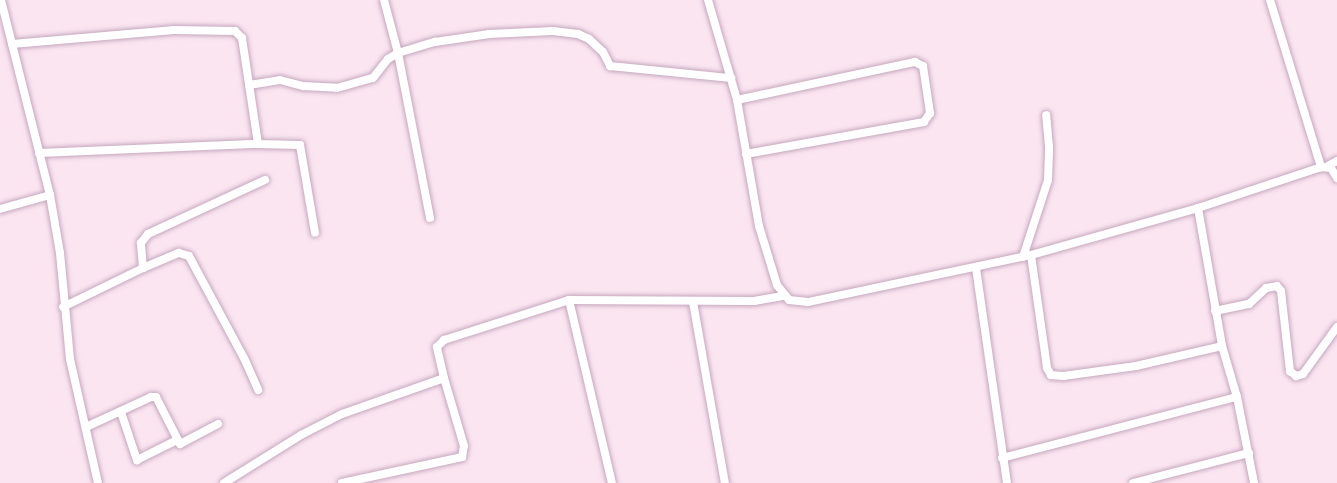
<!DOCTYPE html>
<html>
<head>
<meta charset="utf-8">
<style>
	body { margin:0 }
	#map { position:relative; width:1337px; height:483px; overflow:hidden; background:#fae5f1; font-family:"Space Grotesk",sans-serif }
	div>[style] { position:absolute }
	.roads { filter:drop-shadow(0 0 2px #c6a7be) drop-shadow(0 0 2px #c6a7be) }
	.street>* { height:8px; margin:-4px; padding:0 4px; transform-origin:4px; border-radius:4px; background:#fff }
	span { translate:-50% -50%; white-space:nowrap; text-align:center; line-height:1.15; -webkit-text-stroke:5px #fdebf6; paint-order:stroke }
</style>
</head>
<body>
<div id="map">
	<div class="roads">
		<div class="street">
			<div style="left:1px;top:0;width:201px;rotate:75.9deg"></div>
			<div style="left:50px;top:195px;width:59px;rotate:80.2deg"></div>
			<div style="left:60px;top:253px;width:106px;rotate:84.6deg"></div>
			<div style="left:70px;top:359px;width:127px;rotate:77.3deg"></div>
			<div style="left:384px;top:0;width:55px;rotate:75.2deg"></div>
			<div style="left:398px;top:53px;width:168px;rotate:79deg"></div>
			<div style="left:708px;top:0;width:104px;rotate:73.8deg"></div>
			<div style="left:737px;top:100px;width:128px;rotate:80.1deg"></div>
			<div style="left:759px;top:226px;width:62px;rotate:73deg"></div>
			<div style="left:777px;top:285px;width:19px;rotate:51deg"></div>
			<div style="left:789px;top:300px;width:19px;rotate:6deg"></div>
			<div style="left:808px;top:302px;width:228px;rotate:-11.9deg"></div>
			<div style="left:1031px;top:255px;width:173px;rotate:-15.7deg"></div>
			<div style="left:1198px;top:208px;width:130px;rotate:-18.4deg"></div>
			<div style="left:1321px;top:167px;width:10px;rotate:6deg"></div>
			<div style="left:1331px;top:168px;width:12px;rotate:59deg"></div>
			<div style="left:1270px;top:0;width:175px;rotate:73deg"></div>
			<div style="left:12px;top:44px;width:163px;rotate:-4.9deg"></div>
			<div style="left:174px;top:30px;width:61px;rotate:0.9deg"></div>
			<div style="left:235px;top:31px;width:10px;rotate:45deg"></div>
			<div style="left:242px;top:38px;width:107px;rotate:81.4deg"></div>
			<div style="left:249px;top:85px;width:31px;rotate:-9deg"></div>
			<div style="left:280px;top:80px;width:24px;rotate:15deg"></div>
			<div style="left:303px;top:86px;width:34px;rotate:3deg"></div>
			<div style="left:337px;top:88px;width:37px;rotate:-16deg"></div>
			<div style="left:373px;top:78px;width:24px;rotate:-52deg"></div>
			<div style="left:388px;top:59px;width:12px;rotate:-31deg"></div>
			<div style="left:398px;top:53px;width:39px;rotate:-17deg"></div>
			<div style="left:435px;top:42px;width:55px;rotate:-8.4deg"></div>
			<div style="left:489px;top:34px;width:64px;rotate:-2.7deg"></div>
			<div style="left:553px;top:31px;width:25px;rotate:7deg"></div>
			<div style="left:578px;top:34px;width:12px;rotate:24deg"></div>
			<div style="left:589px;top:39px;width:19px;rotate:43deg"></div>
			<div style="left:603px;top:52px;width:16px;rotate:63deg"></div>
			<div style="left:610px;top:66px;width:122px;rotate:5.7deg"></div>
			<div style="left:737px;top:100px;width:182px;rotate:-12.1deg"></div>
			<div style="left:915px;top:62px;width:9px;rotate:27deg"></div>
			<div style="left:923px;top:66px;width:48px;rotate:81.5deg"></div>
			<div style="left:930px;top:113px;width:11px;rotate:124deg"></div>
			<div style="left:924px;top:122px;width:181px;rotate:169.8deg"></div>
			<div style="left:39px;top:153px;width:219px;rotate:-2.4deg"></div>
			<div style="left:258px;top:144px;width:42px;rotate:1.4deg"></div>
			<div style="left:300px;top:145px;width:89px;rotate:80.3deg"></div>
			<div style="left:1326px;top:167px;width:13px;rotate:-29deg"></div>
			<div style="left:1198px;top:208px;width:140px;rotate:80.1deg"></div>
			<div style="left:1222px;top:346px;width:53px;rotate:73.6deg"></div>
			<div style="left:1237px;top:397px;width:88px;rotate:78.8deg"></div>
			<div style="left:0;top:209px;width:52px;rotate:-15.6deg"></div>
			<div style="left:1031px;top:255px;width:114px;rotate:81.9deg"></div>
			<div style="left:1047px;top:368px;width:8px;rotate:60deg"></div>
			<div style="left:1051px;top:375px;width:12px;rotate:5deg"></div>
			<div style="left:1063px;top:376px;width:74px;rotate:-7.8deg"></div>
			<div style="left:1136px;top:366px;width:88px;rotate:-13.1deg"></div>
			<div style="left:1023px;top:257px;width:81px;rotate:-72deg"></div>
			<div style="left:1048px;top:180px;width:33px;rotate:-88deg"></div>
			<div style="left:1049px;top:147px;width:32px;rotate:-95deg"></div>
			<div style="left:143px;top:268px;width:39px;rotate:-23deg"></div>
			<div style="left:179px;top:253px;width:10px;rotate:17deg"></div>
			<div style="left:189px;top:256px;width:116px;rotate:61.7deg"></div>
			<div style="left:244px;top:358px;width:35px;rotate:66deg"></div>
			<div style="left:976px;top:268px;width:217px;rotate:81.8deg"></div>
			<div style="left:569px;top:300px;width:188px;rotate:76.8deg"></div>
			<div style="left:693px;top:302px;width:184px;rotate:80deg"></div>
			<div style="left:63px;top:307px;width:89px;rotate:-26deg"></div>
			<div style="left:143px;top:268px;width:25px;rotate:-95deg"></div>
			<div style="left:141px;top:243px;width:11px;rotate:-52deg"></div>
			<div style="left:148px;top:234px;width:129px;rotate:-24.8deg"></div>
			<div style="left:1215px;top:311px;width:35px;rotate:-12deg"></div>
			<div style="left:1249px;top:304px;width:23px;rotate:-43deg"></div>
			<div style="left:1266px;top:288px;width:11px;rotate:-10deg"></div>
			<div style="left:1277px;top:286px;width:6px;rotate:51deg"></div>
			<div style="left:1281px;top:291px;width:81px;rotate:83.6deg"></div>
			<div style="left:1290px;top:371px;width:8px;rotate:40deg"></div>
			<div style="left:1296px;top:376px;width:7px;rotate:-16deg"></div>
			<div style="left:1303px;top:374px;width:58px;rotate:-54.1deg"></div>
			<div style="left:121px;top:412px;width:51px;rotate:71.6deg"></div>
			<div style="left:137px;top:460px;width:45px;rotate:-26.6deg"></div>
			<div style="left:86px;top:427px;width:72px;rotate:-24.8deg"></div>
			<div style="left:151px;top:397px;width:5px"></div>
			<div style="left:156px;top:397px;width:53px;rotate:62.9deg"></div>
			<div style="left:180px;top:444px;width:43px;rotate:-27.8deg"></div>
			<div style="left:1002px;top:458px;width:243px;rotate:-14.6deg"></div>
			<div style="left:224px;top:483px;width:91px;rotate:-31.9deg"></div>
			<div style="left:301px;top:435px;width:46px;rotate:-27.1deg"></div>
			<div style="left:342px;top:414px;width:108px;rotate:-19.4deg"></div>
			<div style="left:444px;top:378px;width:32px;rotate:-103deg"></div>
			<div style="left:437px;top:347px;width:10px;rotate:-45deg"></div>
			<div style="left:444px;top:340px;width:131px;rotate:-17.7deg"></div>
			<div style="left:569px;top:300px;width:185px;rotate:0.3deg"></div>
			<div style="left:754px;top:301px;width:29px;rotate:-10deg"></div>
			<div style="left:342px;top:483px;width:123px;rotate:-12.2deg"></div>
			<div style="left:462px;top:457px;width:11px;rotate:-80deg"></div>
			<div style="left:464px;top:446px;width:71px;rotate:-106.4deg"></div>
			<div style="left:1133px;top:483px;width:120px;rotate:-14.5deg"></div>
		</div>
	</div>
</div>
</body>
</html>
